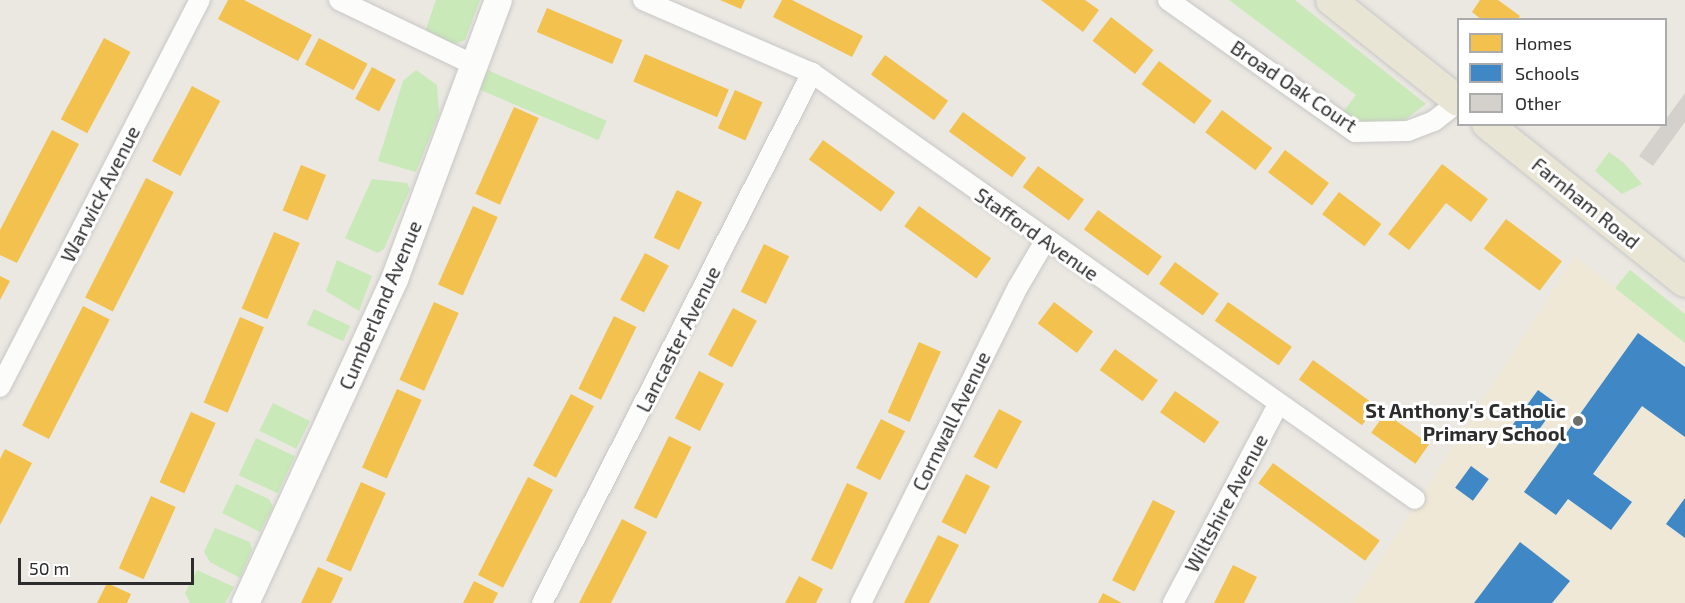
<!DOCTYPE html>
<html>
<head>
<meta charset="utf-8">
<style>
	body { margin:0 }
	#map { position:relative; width:1685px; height:603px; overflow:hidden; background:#ebe8e2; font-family:"Exo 2",sans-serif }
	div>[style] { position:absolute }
	.education>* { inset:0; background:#efe8d6 }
	.green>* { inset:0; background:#c9e9b8; transform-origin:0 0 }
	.homes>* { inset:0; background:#f2c14e; transform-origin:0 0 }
	.schools>* { inset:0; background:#3f88c5; transform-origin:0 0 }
	.building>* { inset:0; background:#d4d1cd }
	.roads { filter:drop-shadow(0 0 2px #c8c7c7) drop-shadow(0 0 2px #c8c7c7) }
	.street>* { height:20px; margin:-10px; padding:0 10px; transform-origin:10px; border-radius:10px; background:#fcfcfb }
	.secondary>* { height:27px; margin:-13.5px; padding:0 13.5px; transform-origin:13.5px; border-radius:13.5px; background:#fcfcfb }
	.primary>* { height:30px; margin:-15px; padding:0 15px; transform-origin:15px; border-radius:15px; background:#e8e5d4 }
	.dots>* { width:16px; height:16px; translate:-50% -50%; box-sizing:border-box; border:3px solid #fff; border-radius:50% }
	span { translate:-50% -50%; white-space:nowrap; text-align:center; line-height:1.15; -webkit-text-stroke:6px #fff; paint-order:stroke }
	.street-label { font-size:20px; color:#2c2c2c }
	.poi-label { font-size:20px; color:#2c2c2c; font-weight:700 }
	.right { translate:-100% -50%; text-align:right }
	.legend { position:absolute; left:1457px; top:18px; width:210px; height:108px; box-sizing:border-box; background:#fff; border:2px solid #ababab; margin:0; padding:8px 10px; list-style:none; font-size:18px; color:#2c2c2c }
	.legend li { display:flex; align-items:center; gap:12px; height:30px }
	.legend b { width:30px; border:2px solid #ababab }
	.scale { position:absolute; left:18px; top:558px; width:176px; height:27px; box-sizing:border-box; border:3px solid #2c2c2c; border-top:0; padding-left:8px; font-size:18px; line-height:21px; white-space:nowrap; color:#2c2c2c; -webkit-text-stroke:4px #fff; paint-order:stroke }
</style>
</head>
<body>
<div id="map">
	<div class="education">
		<div style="clip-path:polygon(1575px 256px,1685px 343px,1685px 603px,1353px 603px)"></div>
	</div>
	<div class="green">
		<div style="clip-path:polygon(436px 0,480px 0,465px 40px,445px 48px,424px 35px)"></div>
		<div style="clip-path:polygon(1229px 0,1295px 0,1426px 104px,1402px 122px,1374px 125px,1359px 121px,1343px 112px,1356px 95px)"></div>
		<div style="clip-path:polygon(416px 70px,437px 85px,439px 114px,416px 172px,378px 161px,403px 81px)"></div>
		<div style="left:487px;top:70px;width:130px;height:21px;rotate:23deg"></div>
		<div style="clip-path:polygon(1609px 152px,1624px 163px,1642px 184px,1622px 194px,1595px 171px)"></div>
		<div style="clip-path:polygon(372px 179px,407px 183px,410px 189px,384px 249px,378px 253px,345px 238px)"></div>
		<div style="clip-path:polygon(337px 260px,372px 276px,359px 311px,326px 291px)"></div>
		<div style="clip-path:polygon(1630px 270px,1685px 314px,1685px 343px,1615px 288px)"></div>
		<div style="left:314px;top:309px;width:40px;height:17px;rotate:25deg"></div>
		<div style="left:273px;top:403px;width:41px;height:31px;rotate:26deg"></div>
		<div style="left:256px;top:438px;width:43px;height:41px;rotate:25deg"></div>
		<div style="clip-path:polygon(236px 484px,269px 499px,273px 507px,260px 532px,222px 513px)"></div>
		<div style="clip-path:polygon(215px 528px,250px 542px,252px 550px,240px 578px,210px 562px,204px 552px)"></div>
		<div style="clip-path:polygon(197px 570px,234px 587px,225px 603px,190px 603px,185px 593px)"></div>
	</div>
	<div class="homes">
		<div style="clip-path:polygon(228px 0,244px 0,312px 35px,298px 61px,218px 19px)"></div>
		<div style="clip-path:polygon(720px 0,745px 0,741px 9px)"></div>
		<div style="clip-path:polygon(782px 0,792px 0,863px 36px,852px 57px,773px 17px)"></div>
		<div style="clip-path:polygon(1041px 0,1085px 0,1099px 10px,1083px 32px)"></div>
		<div style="clip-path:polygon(1480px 0,1498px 0,1520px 16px,1517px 20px,1482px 20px,1472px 12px)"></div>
		<div style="left:547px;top:8px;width:82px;height:26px;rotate:23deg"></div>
		<div style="left:1111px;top:17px;width:54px;height:30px;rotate:38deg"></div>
		<div style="left:104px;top:38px;width:30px;height:92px;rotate:28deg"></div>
		<div style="left:319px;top:38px;width:55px;height:30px;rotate:28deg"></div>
		<div style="left:645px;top:54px;width:91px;height:30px;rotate:23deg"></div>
		<div style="left:885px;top:55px;width:78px;height:24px;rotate:36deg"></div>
		<div style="left:1159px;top:61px;width:66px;height:29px;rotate:37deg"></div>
		<div style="left:372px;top:67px;width:27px;height:36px;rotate:28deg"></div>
		<div style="left:192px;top:86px;width:32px;height:85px;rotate:28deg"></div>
		<div style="left:735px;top:90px;width:30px;height:42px;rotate:24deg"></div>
		<div style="left:514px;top:107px;width:27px;height:95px;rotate:24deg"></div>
		<div style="left:1222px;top:110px;width:63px;height:28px;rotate:37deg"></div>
		<div style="left:963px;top:112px;width:78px;height:24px;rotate:36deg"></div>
		<div style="clip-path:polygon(52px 130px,79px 144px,17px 263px,0 255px,0 230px)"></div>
		<div style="left:823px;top:140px;width:89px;height:24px;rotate:36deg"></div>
		<div style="left:1285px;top:150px;width:55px;height:28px;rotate:37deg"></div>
		<div style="clip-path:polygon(1442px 164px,1488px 199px,1471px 222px,1446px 203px,1409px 250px,1388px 234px)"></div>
		<div style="left:301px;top:165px;width:27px;height:49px;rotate:22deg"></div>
		<div style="left:1038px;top:166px;width:57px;height:26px;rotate:36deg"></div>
		<div style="left:146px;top:178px;width:31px;height:134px;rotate:27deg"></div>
		<div style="left:677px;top:190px;width:28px;height:53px;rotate:26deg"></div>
		<div style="left:1339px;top:192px;width:53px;height:28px;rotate:37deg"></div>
		<div style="left:473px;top:206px;width:27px;height:86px;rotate:24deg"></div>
		<div style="left:919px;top:206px;width:89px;height:25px;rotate:36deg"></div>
		<div style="left:1098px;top:210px;width:79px;height:24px;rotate:36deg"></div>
		<div style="left:1506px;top:219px;width:70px;height:37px;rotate:37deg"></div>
		<div style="left:274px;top:232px;width:28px;height:83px;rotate:23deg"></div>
		<div style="left:764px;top:244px;width:28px;height:53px;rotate:26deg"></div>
		<div style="left:645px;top:253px;width:27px;height:53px;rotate:28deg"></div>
		<div style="left:1175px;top:262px;width:54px;height:27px;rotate:36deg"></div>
		<div style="clip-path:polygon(0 276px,10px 281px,0 300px)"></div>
		<div style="left:434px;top:302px;width:27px;height:85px;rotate:24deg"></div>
		<div style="left:1054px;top:302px;width:49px;height:27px;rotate:37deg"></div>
		<div style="left:1228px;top:302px;width:78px;height:23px;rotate:35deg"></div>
		<div style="left:83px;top:306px;width:30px;height:134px;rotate:27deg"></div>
		<div style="left:733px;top:308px;width:27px;height:53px;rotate:28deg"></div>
		<div style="left:614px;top:316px;width:25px;height:81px;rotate:26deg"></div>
		<div style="left:240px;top:317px;width:26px;height:93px;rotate:23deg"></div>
		<div style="left:919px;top:342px;width:24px;height:77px;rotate:24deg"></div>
		<div style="left:1115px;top:349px;width:53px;height:26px;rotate:36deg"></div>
		<div style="left:1313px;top:360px;width:78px;height:24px;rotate:36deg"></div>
		<div style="left:699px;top:371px;width:28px;height:53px;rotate:27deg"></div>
		<div style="left:397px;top:389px;width:27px;height:86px;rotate:24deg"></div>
		<div style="left:1175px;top:391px;width:54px;height:26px;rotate:35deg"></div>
		<div style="left:571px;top:394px;width:26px;height:81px;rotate:28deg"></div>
		<div style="left:999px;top:409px;width:26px;height:54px;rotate:28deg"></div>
		<div style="left:191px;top:412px;width:27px;height:77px;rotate:24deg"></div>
		<div style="left:1385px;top:413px;width:54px;height:24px;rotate:35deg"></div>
		<div style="left:881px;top:419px;width:27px;height:55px;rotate:27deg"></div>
		<div style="left:669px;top:436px;width:25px;height:80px;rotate:26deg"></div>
		<div style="clip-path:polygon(5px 449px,32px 463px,0 525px,0 459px)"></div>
		<div style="left:1273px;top:463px;width:132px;height:25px;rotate:36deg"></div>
		<div style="left:966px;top:474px;width:27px;height:54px;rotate:27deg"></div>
		<div style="left:528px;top:477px;width:28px;height:110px;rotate:27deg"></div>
		<div style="left:361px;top:482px;width:27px;height:86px;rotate:24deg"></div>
		<div style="left:847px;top:483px;width:23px;height:85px;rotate:25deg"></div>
		<div style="left:151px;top:496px;width:27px;height:79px;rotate:24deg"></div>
		<div style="left:1153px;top:500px;width:25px;height:90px;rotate:27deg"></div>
		<div style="clip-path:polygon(622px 519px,647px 532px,641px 544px,611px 603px,579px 603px)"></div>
		<div style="clip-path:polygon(938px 535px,959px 545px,929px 603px,904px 603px)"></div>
		<div style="clip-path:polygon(1233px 565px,1257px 577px,1244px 603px,1214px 603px)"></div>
		<div style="clip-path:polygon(318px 567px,343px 578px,334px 598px,331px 603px,301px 603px)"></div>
		<div style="clip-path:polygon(799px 576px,823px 589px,816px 603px,785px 603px)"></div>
		<div style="clip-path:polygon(474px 581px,498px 593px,493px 603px,463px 603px)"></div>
		<div style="clip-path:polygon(107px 583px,131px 594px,127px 603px,97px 603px)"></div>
		<div style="clip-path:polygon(1103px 593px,1122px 603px,1098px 603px)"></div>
	</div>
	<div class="schools">
		<div style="clip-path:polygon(1638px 333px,1685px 367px,1685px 437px,1642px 406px,1593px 474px,1632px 502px,1611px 530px,1568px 499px,1556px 515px,1524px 492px)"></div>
		<div style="left:1538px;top:390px;width:24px;height:44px;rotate:36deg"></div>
		<div style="left:1471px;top:466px;width:22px;height:27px;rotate:36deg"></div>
		<div style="clip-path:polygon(1685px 498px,1685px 538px,1666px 524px)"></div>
		<div style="clip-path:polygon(1520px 542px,1570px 581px,1552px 603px,1474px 603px)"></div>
	</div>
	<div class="building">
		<div style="clip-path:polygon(1685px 93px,1685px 122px,1653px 166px,1639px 156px)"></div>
	</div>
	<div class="roads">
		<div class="street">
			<div style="left:339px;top:0;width:152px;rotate:25.7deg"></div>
			<div style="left:643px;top:0;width:184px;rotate:23.4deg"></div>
			<div style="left:812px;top:73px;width:738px;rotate:35.24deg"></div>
			<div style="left:1168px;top:0;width:229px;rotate:35.2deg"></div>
			<div style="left:1355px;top:132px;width:53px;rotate:-1.1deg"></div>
			<div style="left:1408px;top:131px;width:28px;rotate:-21deg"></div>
			<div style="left:1434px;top:121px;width:31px;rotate:-38deg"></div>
			<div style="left:0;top:387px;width:436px;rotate:-62.7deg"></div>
			<div style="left:542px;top:603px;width:595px;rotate:-63deg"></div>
			<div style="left:861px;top:603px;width:353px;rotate:-63.6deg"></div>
			<div style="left:1018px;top:287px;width:53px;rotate:-59.6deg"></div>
			<div style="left:1173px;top:603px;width:226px;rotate:-62.1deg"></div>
		</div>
		<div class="secondary">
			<div style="left:245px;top:603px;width:357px;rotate:-65.3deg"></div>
			<div style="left:394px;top:279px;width:298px;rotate:-69.6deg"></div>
		</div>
		<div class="primary">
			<div style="left:1331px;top:0;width:162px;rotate:38.5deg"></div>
			<div style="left:1487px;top:124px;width:253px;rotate:38.6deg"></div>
		</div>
	</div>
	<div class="dots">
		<div style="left:1578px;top:421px;background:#6f6e6c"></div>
	</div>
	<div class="street-label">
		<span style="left:1294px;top:86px;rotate:34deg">Broad Oak Court</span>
		<span style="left:100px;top:194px;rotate:-63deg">Warwick Avenue</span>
		<span style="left:1586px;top:203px;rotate:39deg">Farnham Road</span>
		<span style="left:1037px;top:234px;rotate:35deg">Stafford Avenue</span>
		<span style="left:380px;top:305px;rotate:-67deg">Cumberland Avenue</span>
		<span style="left:678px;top:339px;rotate:-63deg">Lancaster Avenue</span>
		<span style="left:951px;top:421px;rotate:-64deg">Cornwall Avenue</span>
		<span style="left:1226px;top:503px;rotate:-62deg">Wiltshire Avenue</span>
	</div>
	<div class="poi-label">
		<span class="right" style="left:1566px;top:422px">St Anthony's Catholic<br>Primary School</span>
	</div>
	<ul class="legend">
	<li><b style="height:16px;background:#f2c14e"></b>Homes</li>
	<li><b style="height:16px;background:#3f88c5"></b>Schools</li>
	<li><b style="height:16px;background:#d4d1cd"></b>Other</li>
	</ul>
	<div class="scale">50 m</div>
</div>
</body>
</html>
